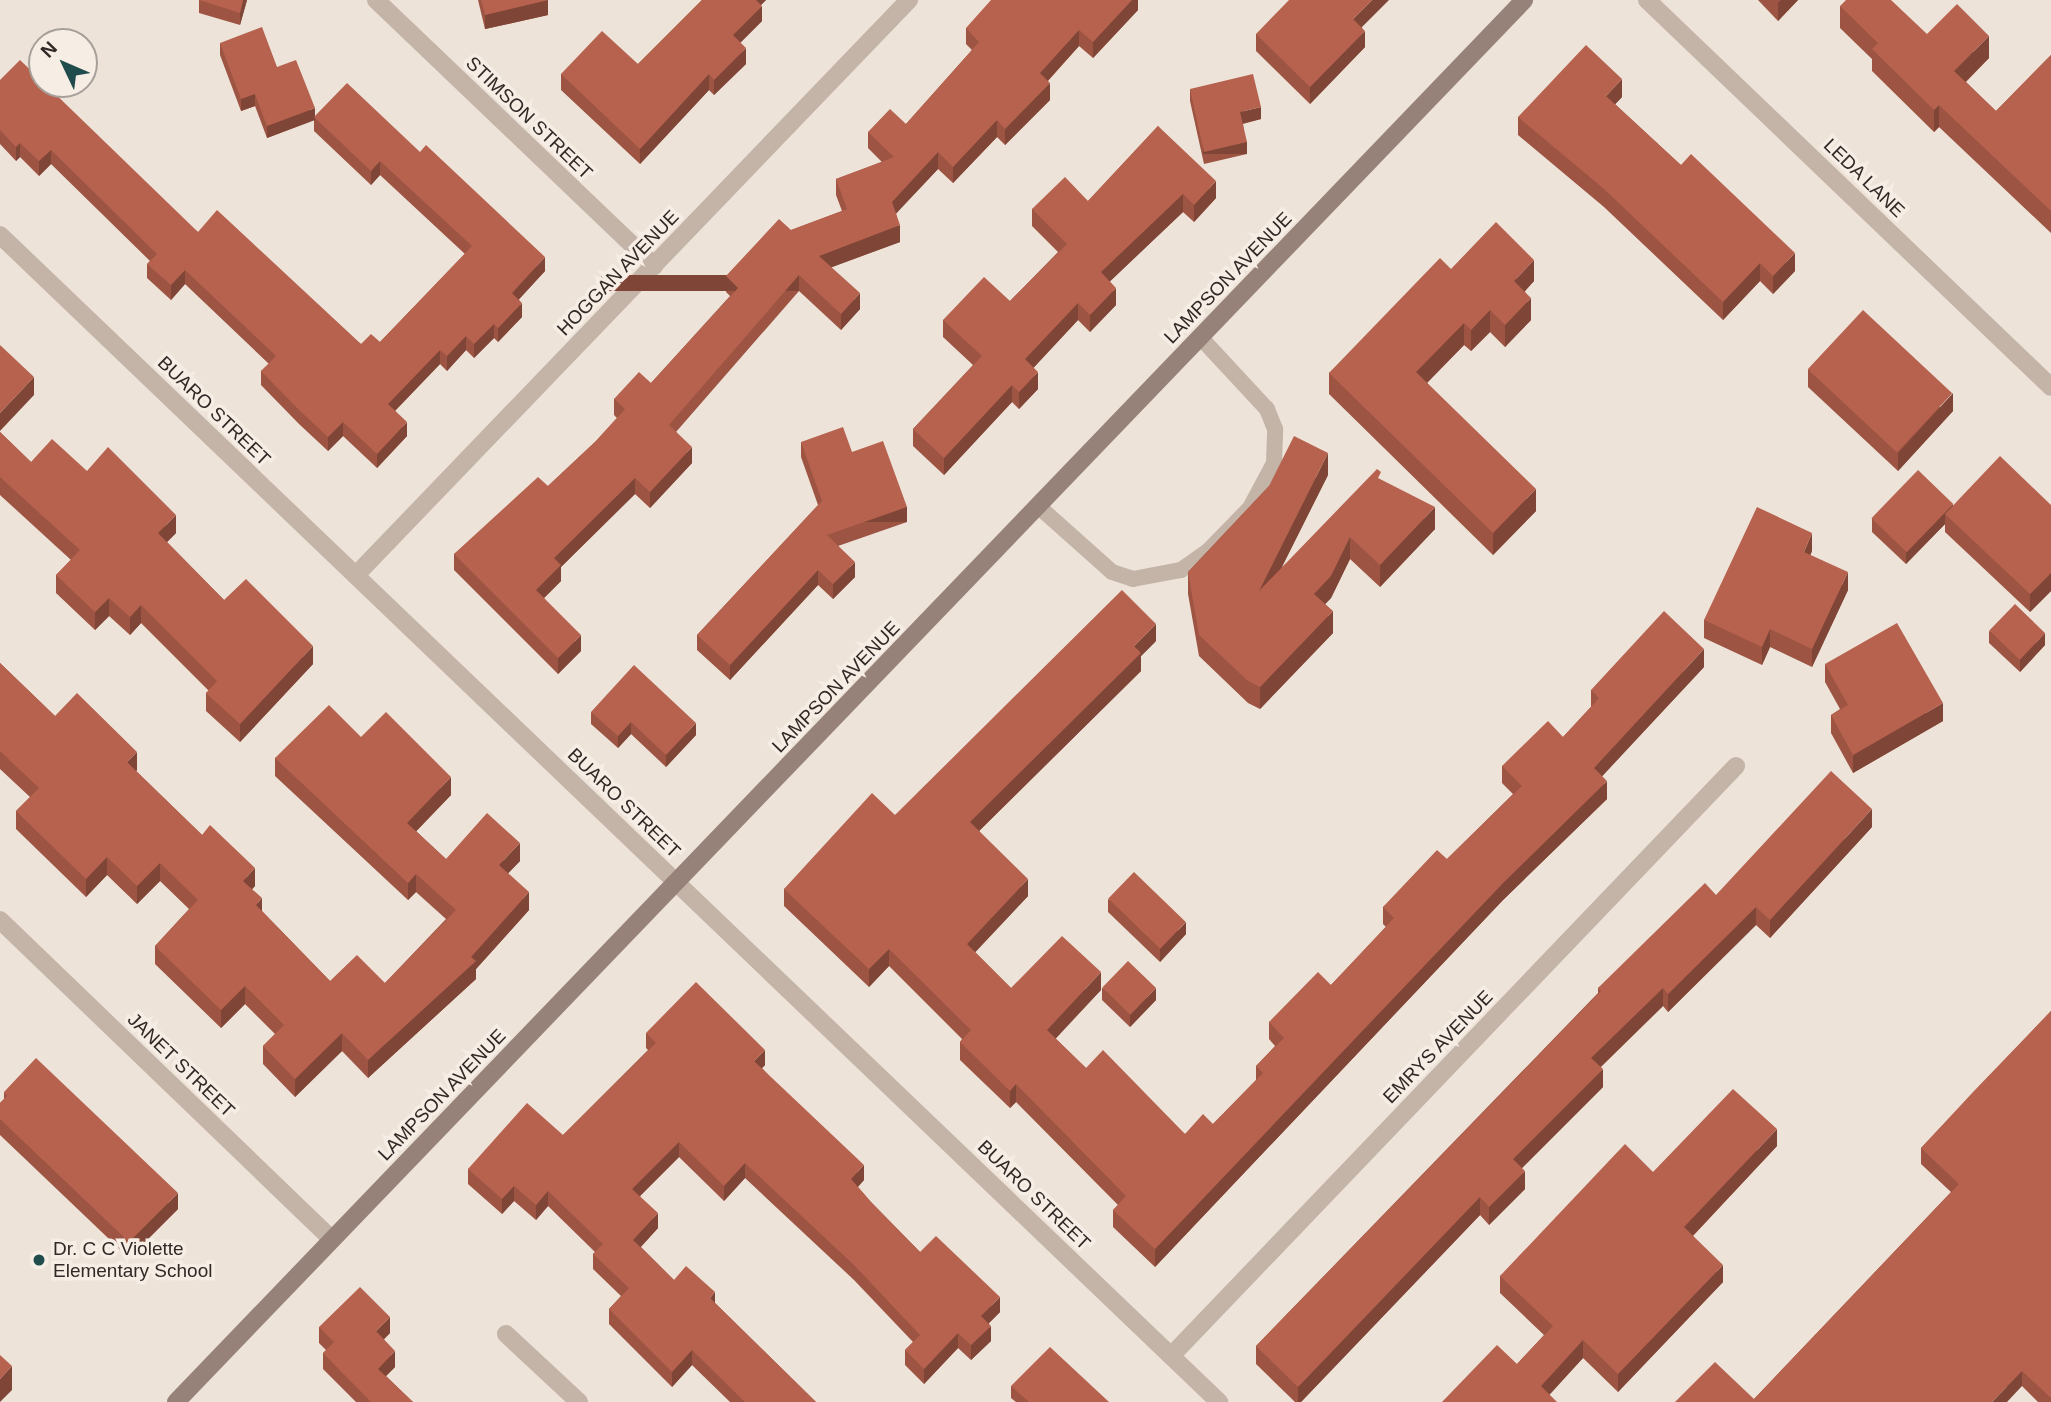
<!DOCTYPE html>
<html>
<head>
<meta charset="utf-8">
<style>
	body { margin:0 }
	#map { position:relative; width:2051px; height:1402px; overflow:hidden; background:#ede3d9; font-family:Helvetica,sans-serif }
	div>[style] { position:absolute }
	.lane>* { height:16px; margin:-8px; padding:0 8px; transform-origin:8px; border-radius:8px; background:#c4b3a7 }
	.street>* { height:18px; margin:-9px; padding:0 9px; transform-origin:9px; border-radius:9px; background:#c4b3a7 }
	.secondary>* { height:18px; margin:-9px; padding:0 9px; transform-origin:9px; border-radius:9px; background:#978279 }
	.wall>* { inset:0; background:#9d5443 }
	.shaded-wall>* { inset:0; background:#7f4537; transform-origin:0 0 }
	.building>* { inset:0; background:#b6624e; transform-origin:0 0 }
	.dots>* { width:19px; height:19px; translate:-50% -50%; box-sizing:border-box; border:4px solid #f6ede5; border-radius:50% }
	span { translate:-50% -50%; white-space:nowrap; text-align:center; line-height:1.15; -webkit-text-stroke:7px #f6ede5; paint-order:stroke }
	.street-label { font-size:19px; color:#312926 }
	.poi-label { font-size:19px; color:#312926 }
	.left { translate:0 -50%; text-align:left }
	.north { position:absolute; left:28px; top:28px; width:70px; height:70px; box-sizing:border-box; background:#f6ede5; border:2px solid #a79f99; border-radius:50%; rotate:314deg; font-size:19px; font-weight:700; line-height:28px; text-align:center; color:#312926 }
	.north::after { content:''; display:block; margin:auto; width:24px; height:32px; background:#214c4d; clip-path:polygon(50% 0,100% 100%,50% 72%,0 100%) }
</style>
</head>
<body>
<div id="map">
	<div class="lane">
		<div style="left:1038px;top:506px;width:99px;rotate:41.7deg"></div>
		<div style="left:1112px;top:572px;width:22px;rotate:18deg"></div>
		<div style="left:1133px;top:579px;width:49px;rotate:-10.6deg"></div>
		<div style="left:1181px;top:570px;width:33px;rotate:-35deg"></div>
		<div style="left:1208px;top:551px;width:60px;rotate:-45.7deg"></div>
		<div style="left:1250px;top:508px;width:51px;rotate:-61.9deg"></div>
		<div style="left:1274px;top:463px;width:34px;rotate:-88deg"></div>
		<div style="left:1275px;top:429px;width:22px;rotate:-112deg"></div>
		<div style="left:1267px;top:409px;width:98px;rotate:-132.9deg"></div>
	</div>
	<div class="street">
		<div style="left:376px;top:0;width:385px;rotate:43.7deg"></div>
		<div style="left:1647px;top:0;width:559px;rotate:43.77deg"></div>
		<div style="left:0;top:235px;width:1688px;rotate:43.75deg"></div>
		<div style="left:356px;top:575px;width:798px;rotate:-46.12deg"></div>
		<div style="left:0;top:920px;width:460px;rotate:43.9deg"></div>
		<div style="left:506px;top:1334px;width:100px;rotate:43deg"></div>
		<div style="left:1171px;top:1356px;width:817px;rotate:-46.24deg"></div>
	</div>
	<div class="secondary">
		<div style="left:176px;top:1402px;width:1945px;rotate:-46.12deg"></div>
	</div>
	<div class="wall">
		<div style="clip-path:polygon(199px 0,247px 0,240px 25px,199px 13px)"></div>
		<div style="clip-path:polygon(478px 0,548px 0,548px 15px,485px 29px)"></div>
		<div style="clip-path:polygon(702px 0,766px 0,761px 5px,762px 21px,740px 43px,746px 64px,714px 95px,709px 90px,640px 164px,561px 90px,561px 74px,638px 64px)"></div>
		<div style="clip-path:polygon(1132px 0,1138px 0,1138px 10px,1093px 58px,1079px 46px,1048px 81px,1050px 100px,1005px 145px,997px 137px,953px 183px,938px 169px,896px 213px,900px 242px,831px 267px,860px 309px,841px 330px,799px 291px,676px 432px,692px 463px,650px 508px,635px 494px,561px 567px,561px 581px,544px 598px,581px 651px,558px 674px,454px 570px,454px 554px,548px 486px,596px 441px,617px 418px,614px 415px,614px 399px,651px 383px,730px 296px,726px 292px,726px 276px,791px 230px,842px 211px,836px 195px,836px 179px,882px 162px,868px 148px,868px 132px,906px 124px,972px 50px,966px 44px,966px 28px)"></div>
		<div style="clip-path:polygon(1758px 0,1798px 0,1778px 21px)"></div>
		<div style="clip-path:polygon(1840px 6px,1927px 34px,1989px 58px,1966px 82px,1996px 111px,2051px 55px,2051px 233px,1939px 127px,1934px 132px,1872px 71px,1872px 59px,1840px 28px)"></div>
		<div style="clip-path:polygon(1362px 27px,1365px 47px,1310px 104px,1256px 51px,1256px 34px)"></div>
		<div style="clip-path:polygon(220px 43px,277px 67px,315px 117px,545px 271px,519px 299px,522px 317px,498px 342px,494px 338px,474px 358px,466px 350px,447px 371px,440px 364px,395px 411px,407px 436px,377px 468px,343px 436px,328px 451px,299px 424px,261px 385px,261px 371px,269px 364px,185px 284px,171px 300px,147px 278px,147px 264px,150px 261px,51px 164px,39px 176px,20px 157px,16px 161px,0 144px,0 80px,198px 232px,361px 344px,380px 342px,465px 254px,380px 175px,371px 185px,314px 131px,314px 120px,267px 138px,255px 106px,241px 111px,220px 55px)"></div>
		<div style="clip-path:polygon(1190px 89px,1261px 119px,1243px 124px,1247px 154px,1204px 164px,1190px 101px)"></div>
		<div style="clip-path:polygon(1622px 97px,1615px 104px,1795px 271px,1773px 294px,1760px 281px,1723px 320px,1604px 207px,1518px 135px,1518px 117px)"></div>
		<div style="clip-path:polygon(1158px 126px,1216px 198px,1194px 222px,1183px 212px,1110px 281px,1116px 305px,1090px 332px,1078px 320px,1033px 368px,1038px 389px,1019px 409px,1012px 402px,944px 475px,913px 446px,913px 429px,973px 365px,943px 337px,943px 320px,1010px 301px,1058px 252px,1032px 226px,1032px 209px,1088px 201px)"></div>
		<div style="clip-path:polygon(1451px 269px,1534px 281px,1525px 291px,1531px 320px,1505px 347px,1490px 332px,1471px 351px,1464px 345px,1427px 383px,1536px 511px,1493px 555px,1329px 394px,1329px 373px)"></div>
		<div style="clip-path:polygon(1808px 369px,1953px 411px,1898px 471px,1808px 387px)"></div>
		<div style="clip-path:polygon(0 432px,31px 462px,87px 471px,176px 533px,167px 542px,224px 600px,313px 664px,240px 742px,206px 711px,206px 693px,209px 691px,141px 623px,130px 635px,109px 616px,95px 630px,56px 593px,56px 575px,71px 560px,0 495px)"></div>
		<div style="clip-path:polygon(801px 442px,852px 452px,907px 522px,838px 546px,855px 577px,833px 599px,818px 585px,730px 680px,697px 650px,697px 635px,818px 505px,801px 457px)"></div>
		<div style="clip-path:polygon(1328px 475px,1281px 568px,1381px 480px,1435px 529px,1380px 587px,1350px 559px,1331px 598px,1325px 604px,1333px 633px,1260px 709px,1248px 703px,1199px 656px,1188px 594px,1188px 572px,1269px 486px)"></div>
		<div style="clip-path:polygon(2051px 505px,2051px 591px,2030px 612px,1945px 532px,1945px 524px,1906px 564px,1872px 532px,1872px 519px,1953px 506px)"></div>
		<div style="clip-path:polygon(1812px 551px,1810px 555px,1848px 590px,1812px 667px,1770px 647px,1762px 665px,1704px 638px,1704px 620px)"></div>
		<div style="clip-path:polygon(1989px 631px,2045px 645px,2020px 672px,1989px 643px)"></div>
		<div style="clip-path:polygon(1156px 641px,1141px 656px,1141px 671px,979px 831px,1028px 896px,975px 952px,1011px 988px,1101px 990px,1055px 1038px,1086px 1068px,1185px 1134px,1213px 1124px,1256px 1080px,1256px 1066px,1275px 1046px,1269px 1039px,1269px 1022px,1331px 985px,1386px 927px,1383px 924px,1383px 907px,1447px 859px,1513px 794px,1502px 783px,1502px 766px,1563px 737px,1591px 707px,1591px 690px,1704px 667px,1602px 776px,1607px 799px,1503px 900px,1155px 1267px,1113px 1227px,1113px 1210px,1118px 1205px,1016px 1102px,1010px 1108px,960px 1060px,960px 1042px,962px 1039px,889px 966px,869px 987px,784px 906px,784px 889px)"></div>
		<div style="clip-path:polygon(0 663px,55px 716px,137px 770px,136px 771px,255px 886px,252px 889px,262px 911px,330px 981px,385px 983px,446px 919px,416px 892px,408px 900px,275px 776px,275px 758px,361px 737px,451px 795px,416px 831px,446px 859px,520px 861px,508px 873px,529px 910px,476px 969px,476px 979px,368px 1078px,342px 1051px,295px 1097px,263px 1064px,263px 1046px,275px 1034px,245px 1004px,221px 1028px,155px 964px,155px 946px,189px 909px,160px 881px,137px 904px,107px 875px,86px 897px,16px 829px,16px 811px,30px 797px,0 769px)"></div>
		<div style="clip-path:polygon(1825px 664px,1943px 721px,1853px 773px,1831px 733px,1831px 715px,1840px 709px,1825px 682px)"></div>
		<div style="clip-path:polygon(591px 712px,696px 735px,666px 767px,631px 734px,618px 748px,591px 724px)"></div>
		<div style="clip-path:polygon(1872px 827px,1770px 938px,1756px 925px,1668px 1012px,1663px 1006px,1601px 1067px,1603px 1087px,1522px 1168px,1525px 1189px,1489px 1225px,1480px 1215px,1301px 1402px,1295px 1402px,1256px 1364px,1256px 1346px,1598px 993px,1598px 988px,1716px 895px)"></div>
		<div style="clip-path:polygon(1108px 899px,1186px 934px,1160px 962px,1108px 912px)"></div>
		<div style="clip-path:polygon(1102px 988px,1156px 1000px,1130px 1027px,1102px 1000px)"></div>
		<div style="clip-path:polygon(2051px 1011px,2051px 1402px,2038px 1402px,2022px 1386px,1754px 1399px,1951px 1192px,1921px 1164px,1921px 1148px)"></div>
		<div style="clip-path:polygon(646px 1033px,765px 1065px,762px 1068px,864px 1180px,858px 1187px,871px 1202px,920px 1252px,1000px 1312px,989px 1323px,991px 1341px,971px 1360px,958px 1348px,924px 1384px,905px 1365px,905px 1350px,913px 1342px,854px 1280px,745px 1178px,724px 1201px,679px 1157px,640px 1196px,658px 1228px,641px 1247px,674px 1280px,715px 1303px,816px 1402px,730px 1402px,692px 1365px,672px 1387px,609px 1324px,609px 1309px,621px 1296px,593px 1269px,593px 1254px,595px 1252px,548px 1206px,536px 1220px,514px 1201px,502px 1214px,468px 1184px,468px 1169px,563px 1135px,648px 1050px,646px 1048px)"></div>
		<div style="clip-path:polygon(4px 1092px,178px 1209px,129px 1258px,0 1135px,0 1103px,4px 1099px)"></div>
		<div style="clip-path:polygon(1777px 1146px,1693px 1236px,1723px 1282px,1618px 1392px,1583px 1358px,1549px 1394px,1517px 1364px,1544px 1335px,1500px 1293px,1500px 1276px,1653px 1172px)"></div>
		<div style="clip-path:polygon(319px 1327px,390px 1333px,384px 1339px,395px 1367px,386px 1376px,413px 1402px,356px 1402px,323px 1369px,323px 1353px,326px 1350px,319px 1343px)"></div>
		<div style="clip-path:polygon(1011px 1386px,1109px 1402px,1016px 1402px,1011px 1398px)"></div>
	</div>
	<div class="shaded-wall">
		<div style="clip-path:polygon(243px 0,247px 0,240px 25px,240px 13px)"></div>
		<div style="clip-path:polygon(548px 0,548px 15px,485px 29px,485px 15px)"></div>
		<div style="clip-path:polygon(753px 0,766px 0,753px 13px)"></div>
		<div style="clip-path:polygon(1132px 0,1138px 0,1138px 10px,1093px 58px,1093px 42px)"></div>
		<div style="clip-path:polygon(1372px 0,1389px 0,1353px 36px,1353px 19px)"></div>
		<div style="clip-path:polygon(1781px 0,1798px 0,1778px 21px,1778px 3px)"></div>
		<div style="clip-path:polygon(762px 6px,762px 21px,733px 50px,733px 35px)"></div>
		<div style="clip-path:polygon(1079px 30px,1079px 46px,1040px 89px,1040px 73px)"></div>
		<div style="clip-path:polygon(1365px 31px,1365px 47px,1310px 104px,1310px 87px)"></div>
		<div style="clip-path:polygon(1989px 36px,1989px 58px,1954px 93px,1954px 71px)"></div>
		<div style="clip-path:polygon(746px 48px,746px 64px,714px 95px,714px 80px)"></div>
		<div style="clip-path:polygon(709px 74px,709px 90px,640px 164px,640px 149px)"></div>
		<div style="clip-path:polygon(1622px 79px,1622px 97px,1606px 114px,1606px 96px)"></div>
		<div style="clip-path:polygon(1050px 83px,1050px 100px,1005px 145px,1005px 129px)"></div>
		<div style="clip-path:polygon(255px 94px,255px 106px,241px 111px,241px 99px)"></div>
		<div style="clip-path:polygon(1939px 105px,1939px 127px,1934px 132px,1934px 110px)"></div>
		<div style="clip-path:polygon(1261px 107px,1261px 119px,1240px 124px,1240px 112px)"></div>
		<div style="clip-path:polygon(315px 108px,315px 120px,267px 138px,267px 126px)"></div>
		<div style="clip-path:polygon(997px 120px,997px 137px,953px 183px,953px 167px)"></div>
		<div style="left:1247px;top:142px;width:12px;height:44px;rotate:90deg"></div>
		<div style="clip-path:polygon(20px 143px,20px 157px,16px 161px,16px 147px)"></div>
		<div style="clip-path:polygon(51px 150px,51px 164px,39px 176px,39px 161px)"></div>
		<div style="clip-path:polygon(938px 152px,938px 169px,892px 218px,892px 202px)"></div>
		<div style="clip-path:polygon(380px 161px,380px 175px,371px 185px,371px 171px)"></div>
		<div style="clip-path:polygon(1216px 181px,1216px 198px,1194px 222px,1194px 205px)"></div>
		<div style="clip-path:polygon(1183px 194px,1183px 212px,1101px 290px,1101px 272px)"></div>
		<div style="clip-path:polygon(900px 225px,900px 242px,819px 272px,819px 256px)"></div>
		<div style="clip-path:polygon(1795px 253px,1795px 271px,1773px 294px,1773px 276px)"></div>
		<div style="clip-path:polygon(545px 257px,545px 271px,512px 307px,512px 293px)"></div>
		<div style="clip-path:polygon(1534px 260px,1534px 281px,1514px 303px,1514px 281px)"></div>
		<div style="clip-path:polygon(1760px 263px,1760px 281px,1723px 320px,1723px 302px)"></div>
		<div style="clip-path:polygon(185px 270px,185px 284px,171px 300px,171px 285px)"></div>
		<div style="left:799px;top:275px;width:16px;height:198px;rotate:90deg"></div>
		<div style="clip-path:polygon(1116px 288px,1116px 305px,1090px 332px,1090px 315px)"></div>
		<div style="clip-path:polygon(860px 293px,860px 309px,841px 330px,841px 314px)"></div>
		<div style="clip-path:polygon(1531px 298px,1531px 320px,1505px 347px,1505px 325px)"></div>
		<div style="clip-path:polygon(522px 303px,522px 317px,498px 342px,498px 328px)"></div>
		<div style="clip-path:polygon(1078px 303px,1078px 320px,1025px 377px,1025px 359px)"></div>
		<div style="clip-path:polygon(1490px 310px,1490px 332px,1471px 351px,1471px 330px)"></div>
		<div style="clip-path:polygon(1464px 323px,1464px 345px,1416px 394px,1416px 372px)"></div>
		<div style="clip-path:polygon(494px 324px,494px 338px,474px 358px,474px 344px)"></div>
		<div style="clip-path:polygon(466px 336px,466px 350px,447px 371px,447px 356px)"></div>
		<div style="clip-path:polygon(440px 350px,440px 364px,388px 418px,388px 404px)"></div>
		<div style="clip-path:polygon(1038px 372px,1038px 389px,1019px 409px,1019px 392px)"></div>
		<div style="clip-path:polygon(34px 377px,34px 395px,0 431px,0 413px)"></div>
		<div style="clip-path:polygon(1012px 385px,1012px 402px,944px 475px,944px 458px)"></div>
		<div style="clip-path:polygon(1953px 393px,1953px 411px,1898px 471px,1898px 453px)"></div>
		<div style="clip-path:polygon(343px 422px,343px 436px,328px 451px,328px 437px)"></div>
		<div style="clip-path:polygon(407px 422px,407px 436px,377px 468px,377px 454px)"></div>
		<div style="clip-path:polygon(692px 447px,692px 463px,650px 508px,650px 492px)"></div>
		<div style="clip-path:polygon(1328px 453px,1328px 475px,1259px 613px,1259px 591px)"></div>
		<div style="clip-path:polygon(635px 478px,635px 494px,561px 567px,561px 581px,536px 606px,536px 590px,554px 558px)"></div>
		<div style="clip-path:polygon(1536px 489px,1536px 511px,1493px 555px,1493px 533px)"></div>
		<div style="clip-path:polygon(1953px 504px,1953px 516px,1945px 514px,1945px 524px,1906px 564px,1906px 552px)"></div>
		<div style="left:907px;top:507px;width:15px;height:85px;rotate:90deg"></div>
		<div style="clip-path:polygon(1435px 507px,1435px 529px,1380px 587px,1380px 565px)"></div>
		<div style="clip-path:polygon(176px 515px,176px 533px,158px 551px,158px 533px)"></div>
		<div style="clip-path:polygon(1812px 533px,1812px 551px,1804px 570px,1804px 552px)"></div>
		<div style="clip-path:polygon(1350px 537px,1350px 559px,1331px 598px,1314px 616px,1314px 594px)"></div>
		<div style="clip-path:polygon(855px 562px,855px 577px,833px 599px,833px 584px)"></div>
		<div style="clip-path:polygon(818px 570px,818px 585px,730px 680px,730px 665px)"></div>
		<div style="clip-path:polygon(1848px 572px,1848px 590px,1812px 667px,1812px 649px)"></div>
		<div style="clip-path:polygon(2051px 573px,2051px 591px,2030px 612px,2030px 594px)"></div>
		<div style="clip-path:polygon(109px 598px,109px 616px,95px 630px,95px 612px)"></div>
		<div style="clip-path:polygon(141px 605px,141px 623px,130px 635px,130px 617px)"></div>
		<div style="clip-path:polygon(1333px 611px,1333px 633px,1260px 709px,1260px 687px)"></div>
		<div style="clip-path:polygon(1156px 624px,1156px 641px,1141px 656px,1141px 671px,970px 840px,970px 822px,1134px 646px)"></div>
		<div style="clip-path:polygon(1770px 629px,1770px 647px,1762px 665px,1762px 647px)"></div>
		<div style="clip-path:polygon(2045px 633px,2045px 645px,2020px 672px,2020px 660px)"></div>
		<div style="clip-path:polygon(581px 635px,581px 651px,558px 674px,558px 658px)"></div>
		<div style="clip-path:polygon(313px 646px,313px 664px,240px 742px,240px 724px)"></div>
		<div style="clip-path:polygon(1704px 649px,1704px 667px,1594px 785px,1594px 768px)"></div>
		<div style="clip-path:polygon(1943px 703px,1943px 721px,1853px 773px,1853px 755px)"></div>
		<div style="clip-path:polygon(631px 722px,631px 734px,618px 748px,618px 736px)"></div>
		<div style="clip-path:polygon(696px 723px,696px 735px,666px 767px,666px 755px)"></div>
		<div style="clip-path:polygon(137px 752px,137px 770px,127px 780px,127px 762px)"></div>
		<div style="clip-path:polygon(451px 777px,451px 795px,407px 841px,407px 823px)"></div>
		<div style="clip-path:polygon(1607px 781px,1607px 799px,1503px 900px,1155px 1267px,1155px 1249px,1503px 883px)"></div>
		<div style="clip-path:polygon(1872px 809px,1872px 827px,1770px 938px,1770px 920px)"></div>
		<div style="clip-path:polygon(520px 843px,520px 861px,499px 883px,499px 865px)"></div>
		<div style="clip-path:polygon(107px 857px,107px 875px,86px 897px,86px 879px)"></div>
		<div style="clip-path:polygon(160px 863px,160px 881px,137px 904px,137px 886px)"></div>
		<div style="clip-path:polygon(255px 868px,255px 886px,243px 899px,243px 881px)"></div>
		<div style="clip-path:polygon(416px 874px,416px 892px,408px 900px,408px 883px)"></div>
		<div style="clip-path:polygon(1028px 879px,1028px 896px,967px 961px,967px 944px)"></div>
		<div style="clip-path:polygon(529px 892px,529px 910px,476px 969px,476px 979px,368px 1078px,368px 1060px,471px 957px)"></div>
		<div style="clip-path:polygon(262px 898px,262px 916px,256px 905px)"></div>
		<div style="clip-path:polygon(1756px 907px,1756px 925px,1668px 1012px,1668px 994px)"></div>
		<div style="clip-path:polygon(1186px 922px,1186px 934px,1160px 962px,1160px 949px)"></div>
		<div style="clip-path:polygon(889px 949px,889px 966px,869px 987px,869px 969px)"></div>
		<div style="clip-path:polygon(1101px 972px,1101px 990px,1047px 1048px,1047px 1030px)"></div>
		<div style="clip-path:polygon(245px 986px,245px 1004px,221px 1028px,221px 1010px)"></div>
		<div style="clip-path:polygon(1156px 988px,1156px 1000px,1130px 1027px,1130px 1015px)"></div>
		<div style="clip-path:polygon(1663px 988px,1663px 1006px,1591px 1076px,1591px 1058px)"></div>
		<div style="clip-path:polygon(342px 1033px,342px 1051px,295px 1097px,295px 1079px)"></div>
		<div style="clip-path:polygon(765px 1050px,765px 1065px,754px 1076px,754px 1061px)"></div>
		<div style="clip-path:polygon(1603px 1069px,1603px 1087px,1513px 1177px,1513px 1159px)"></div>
		<div style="clip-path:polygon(1016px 1084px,1016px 1102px,1010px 1108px,1010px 1091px)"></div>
		<div style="clip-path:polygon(1777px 1129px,1777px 1146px,1684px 1245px,1684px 1227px)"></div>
		<div style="clip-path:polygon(679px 1142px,679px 1157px,632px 1204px,632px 1189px)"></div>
		<div style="clip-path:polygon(745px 1163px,745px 1178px,724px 1201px,724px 1186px)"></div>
		<div style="clip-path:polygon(864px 1165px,864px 1180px,851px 1194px,851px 1179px)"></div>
		<div style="clip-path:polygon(1525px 1171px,1525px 1189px,1489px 1225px,1489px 1207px)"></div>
		<div style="clip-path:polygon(514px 1186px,514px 1201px,502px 1214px,502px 1199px)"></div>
		<div style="clip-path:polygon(548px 1191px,548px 1206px,536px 1220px,536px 1205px)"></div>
		<div style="clip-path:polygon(178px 1193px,178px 1209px,129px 1258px,129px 1242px)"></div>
		<div style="clip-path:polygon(1480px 1197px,1480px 1215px,1301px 1402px,1298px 1402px,1298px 1387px)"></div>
		<div style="clip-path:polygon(658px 1213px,658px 1228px,633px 1255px,633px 1240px)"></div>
		<div style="clip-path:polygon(1723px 1265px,1723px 1282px,1618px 1392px,1618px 1374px)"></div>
		<div style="clip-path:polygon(715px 1292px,715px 1307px,710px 1298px)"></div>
		<div style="clip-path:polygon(1000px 1297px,1000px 1312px,981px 1331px,981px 1316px)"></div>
		<div style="clip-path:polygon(390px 1317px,390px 1333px,376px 1347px,376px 1331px)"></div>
		<div style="clip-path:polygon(991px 1326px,991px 1341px,971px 1360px,971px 1345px)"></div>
		<div style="clip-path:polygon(958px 1333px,958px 1348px,924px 1384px,924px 1369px)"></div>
		<div style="clip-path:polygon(1583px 1340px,1583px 1358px,1543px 1402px,1541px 1386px)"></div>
		<div style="clip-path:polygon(692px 1350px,692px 1365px,672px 1387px,672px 1372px)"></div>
		<div style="clip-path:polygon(395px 1351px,395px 1367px,378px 1384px,378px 1369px)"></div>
		<div style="clip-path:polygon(12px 1366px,12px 1390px,0 1402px,0 1379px)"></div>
		<div style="clip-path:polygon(2022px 1371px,2022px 1386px,2007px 1402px,1992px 1402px)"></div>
	</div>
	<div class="building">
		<div style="clip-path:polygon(199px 0,243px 0,240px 13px)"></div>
		<div style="clip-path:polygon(481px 0,548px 0,485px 15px)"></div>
		<div style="clip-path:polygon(702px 0,756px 0,762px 6px,733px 35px,746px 48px,714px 80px,709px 74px,640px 149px,561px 74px,602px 31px,638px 64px)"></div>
		<div style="clip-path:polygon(991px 0,1132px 0,1093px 42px,1079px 30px,1040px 73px,1050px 83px,1005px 129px,997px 120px,953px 167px,938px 152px,892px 202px,900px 225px,819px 256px,860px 293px,841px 314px,799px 275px,669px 425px,692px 447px,650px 492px,635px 478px,554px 558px,561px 565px,536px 590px,581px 635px,558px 658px,454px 554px,538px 477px,548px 486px,596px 441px,625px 409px,614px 399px,639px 372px,651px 383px,738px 288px,726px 276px,779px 219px,791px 230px,847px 209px,836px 179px,894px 157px,868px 132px,890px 109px,906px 124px,979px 42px,966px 28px)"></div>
		<div style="clip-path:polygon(1289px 0,1372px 0,1353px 19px,1365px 31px,1310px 87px,1256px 34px)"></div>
		<div style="clip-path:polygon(1846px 0,1891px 0,1927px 34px,1957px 4px,1989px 36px,1954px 71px,1996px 111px,2051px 55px,2051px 211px,1939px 105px,1934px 110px,1872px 49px,1878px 43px,1840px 6px)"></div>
		<div style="clip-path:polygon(262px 27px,277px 67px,296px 60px,315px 108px,267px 126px,255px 94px,241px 99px,220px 43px)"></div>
		<div style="clip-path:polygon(1586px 45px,1622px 79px,1606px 96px,1681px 165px,1691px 154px,1795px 253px,1773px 276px,1760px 263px,1723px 302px,1604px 189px,1518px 117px)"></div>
		<div style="clip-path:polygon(20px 60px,42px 81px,42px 84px,45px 84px,198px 232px,217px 210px,361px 344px,371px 334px,380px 342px,472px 246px,380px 161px,371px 171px,314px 117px,347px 83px,420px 152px,426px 145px,545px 257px,512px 293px,522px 303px,498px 328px,494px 324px,474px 344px,466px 336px,447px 356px,440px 350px,388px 404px,407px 422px,377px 454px,343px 422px,328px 437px,299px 410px,261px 371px,276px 356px,185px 270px,171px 285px,147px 264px,157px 254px,51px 150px,39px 161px,20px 143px,16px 147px,0 130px,0 80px)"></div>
		<div style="clip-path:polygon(1253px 74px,1261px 107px,1240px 112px,1247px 142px,1204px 152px,1190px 89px)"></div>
		<div style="clip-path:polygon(1158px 126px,1216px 181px,1194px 205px,1183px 194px,1101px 272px,1116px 288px,1090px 315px,1078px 303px,1025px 359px,1038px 372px,1019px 392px,1012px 385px,944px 458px,913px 429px,982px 356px,943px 320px,984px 277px,1010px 301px,1067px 244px,1032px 209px,1065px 177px,1088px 201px)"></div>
		<div style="clip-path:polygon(1496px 222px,1534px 260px,1514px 281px,1531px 298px,1505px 325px,1490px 310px,1471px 330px,1464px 323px,1416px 372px,1536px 489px,1493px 533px,1329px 373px,1440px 258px,1451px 269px)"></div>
		<div style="left:1863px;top:310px;width:122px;height:81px;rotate:43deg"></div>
		<div style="clip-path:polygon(0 345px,34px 377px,0 413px)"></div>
		<div style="clip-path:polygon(843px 427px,852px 452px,883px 441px,907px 507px,827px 535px,855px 562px,833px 584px,818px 570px,730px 665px,697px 635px,822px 501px,801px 442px)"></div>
		<div style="clip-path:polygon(0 432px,31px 462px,52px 439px,87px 471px,108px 447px,176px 515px,158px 533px,224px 600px,246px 579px,313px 646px,240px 724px,206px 693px,217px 681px,141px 605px,130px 617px,109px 598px,95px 612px,56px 575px,80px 550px,0 477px)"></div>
		<div style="clip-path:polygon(1294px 436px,1328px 453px,1259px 591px,1377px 469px,1381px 472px,1378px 478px,1435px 507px,1380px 565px,1350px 537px,1331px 576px,1314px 594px,1333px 611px,1260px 687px,1248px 681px,1199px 635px,1188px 572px,1269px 486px)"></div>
		<div style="clip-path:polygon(2000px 456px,2051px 505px,2051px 573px,2030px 594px,1945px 514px)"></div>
		<div style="left:1918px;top:470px;width:49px;height:67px;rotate:44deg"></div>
		<div style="clip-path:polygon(1757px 507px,1812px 533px,1804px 552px,1848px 572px,1812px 649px,1770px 629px,1762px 647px,1704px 620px)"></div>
		<div style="clip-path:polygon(1122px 590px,1156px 624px,1134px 646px,1141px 653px,970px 822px,1028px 879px,967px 944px,1011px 988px,1062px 936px,1101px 972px,1047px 1030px,1086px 1068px,1103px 1050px,1185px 1134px,1203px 1114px,1213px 1124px,1263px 1073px,1256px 1066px,1284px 1038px,1269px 1022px,1318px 972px,1331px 985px,1394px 918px,1383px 907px,1437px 850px,1447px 859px,1522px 786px,1502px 766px,1548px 721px,1563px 737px,1599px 698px,1591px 690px,1664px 611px,1704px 649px,1594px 768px,1607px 781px,1503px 883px,1155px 1249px,1113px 1210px,1126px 1196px,1016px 1084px,1010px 1091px,960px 1042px,971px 1030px,889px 949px,869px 969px,784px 889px,872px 793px,895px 815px)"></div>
		<div style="left:2015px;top:604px;width:42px;height:37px;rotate:44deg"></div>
		<div style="clip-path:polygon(1897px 623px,1943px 703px,1853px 755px,1831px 715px,1848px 705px,1825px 664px)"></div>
		<div style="clip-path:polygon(0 663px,55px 716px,77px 693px,137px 752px,127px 762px,202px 835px,210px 825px,255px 868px,243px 881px,262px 898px,256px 905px,330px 981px,357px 955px,385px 983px,456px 910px,416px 874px,408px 883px,275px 758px,329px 705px,361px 737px,386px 712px,451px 777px,407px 823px,446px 859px,487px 813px,520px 843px,499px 865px,529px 892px,471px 957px,476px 961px,368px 1060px,342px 1033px,295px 1079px,263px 1046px,284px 1025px,245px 986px,221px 1010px,155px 946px,198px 900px,160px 863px,137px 886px,107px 857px,86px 879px,16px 811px,39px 788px,0 751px)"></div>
		<div style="clip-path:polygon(634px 665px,696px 723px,666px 755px,631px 722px,618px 736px,591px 712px)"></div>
		<div style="clip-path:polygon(1831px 771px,1872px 809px,1770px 920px,1756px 907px,1668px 994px,1663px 988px,1591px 1058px,1603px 1069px,1513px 1159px,1525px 1171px,1489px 1207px,1480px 1197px,1298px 1387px,1256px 1346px,1601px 991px,1598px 988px,1705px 883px,1716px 895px)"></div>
		<div style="left:1134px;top:872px;width:72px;height:37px;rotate:44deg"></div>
		<div style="left:1128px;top:961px;width:39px;height:37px;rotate:44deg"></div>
		<div style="clip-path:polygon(696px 982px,765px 1050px,754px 1061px,864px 1165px,851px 1179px,871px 1202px,920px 1252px,936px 1236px,1000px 1297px,981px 1316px,991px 1326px,971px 1345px,958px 1333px,924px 1369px,905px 1350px,920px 1335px,854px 1265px,745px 1163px,724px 1186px,679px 1142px,632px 1189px,658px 1213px,633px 1240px,674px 1280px,686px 1266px,715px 1292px,710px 1298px,816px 1402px,745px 1402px,692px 1350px,672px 1372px,609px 1309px,629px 1288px,593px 1254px,603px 1244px,548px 1191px,536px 1205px,514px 1186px,502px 1199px,468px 1169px,527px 1103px,563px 1135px,656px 1043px,646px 1033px)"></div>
		<div style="clip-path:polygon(2051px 1011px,2051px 1398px,2022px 1371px,1992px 1402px,1675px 1402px,1715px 1362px,1754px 1399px,1959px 1184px,1921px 1148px,1974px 1091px)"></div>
		<div style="clip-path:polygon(36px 1058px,178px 1193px,129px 1242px,0 1119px,0 1103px,7px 1096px,4px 1092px)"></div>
		<div style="clip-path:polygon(1733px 1089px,1777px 1129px,1684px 1227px,1723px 1265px,1618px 1374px,1583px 1340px,1541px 1386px,1557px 1402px,1442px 1402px,1497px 1345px,1517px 1364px,1553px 1326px,1500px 1276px,1625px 1144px,1653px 1172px)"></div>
		<div style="clip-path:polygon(360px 1287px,390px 1317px,376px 1331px,395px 1351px,378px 1369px,413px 1402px,371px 1402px,323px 1353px,334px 1342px,319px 1327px)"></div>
		<div style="clip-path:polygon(1050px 1347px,1109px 1402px,1029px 1402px,1011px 1386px)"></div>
		<div style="clip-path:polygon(0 1355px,12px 1366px,0 1379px)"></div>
	</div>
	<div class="dots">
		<div style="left:39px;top:1260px;background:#214c4d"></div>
	</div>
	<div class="street-label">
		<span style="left:529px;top:118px;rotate:44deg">STIMSON STREET</span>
		<span style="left:1864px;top:178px;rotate:44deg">LEDA LANE</span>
		<span style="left:618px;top:273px;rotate:-46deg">HOGGAN AVENUE</span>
		<span style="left:1228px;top:278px;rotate:-46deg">LAMPSON AVENUE</span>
		<span style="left:214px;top:411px;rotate:44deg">BUARO STREET</span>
		<span style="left:836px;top:687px;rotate:-46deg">LAMPSON AVENUE</span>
		<span style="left:624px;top:803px;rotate:44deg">BUARO STREET</span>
		<span style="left:1438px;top:1047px;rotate:-46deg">EMRYS AVENUE</span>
		<span style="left:181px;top:1065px;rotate:44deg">JANET STREET</span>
		<span style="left:442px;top:1095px;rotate:-46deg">LAMPSON AVENUE</span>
		<span style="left:1034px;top:1195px;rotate:44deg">BUARO STREET</span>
	</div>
	<div class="poi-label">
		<span class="left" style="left:53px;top:1260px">Dr. C C Violette<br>Elementary School</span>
	</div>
	<div class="north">N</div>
</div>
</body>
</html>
